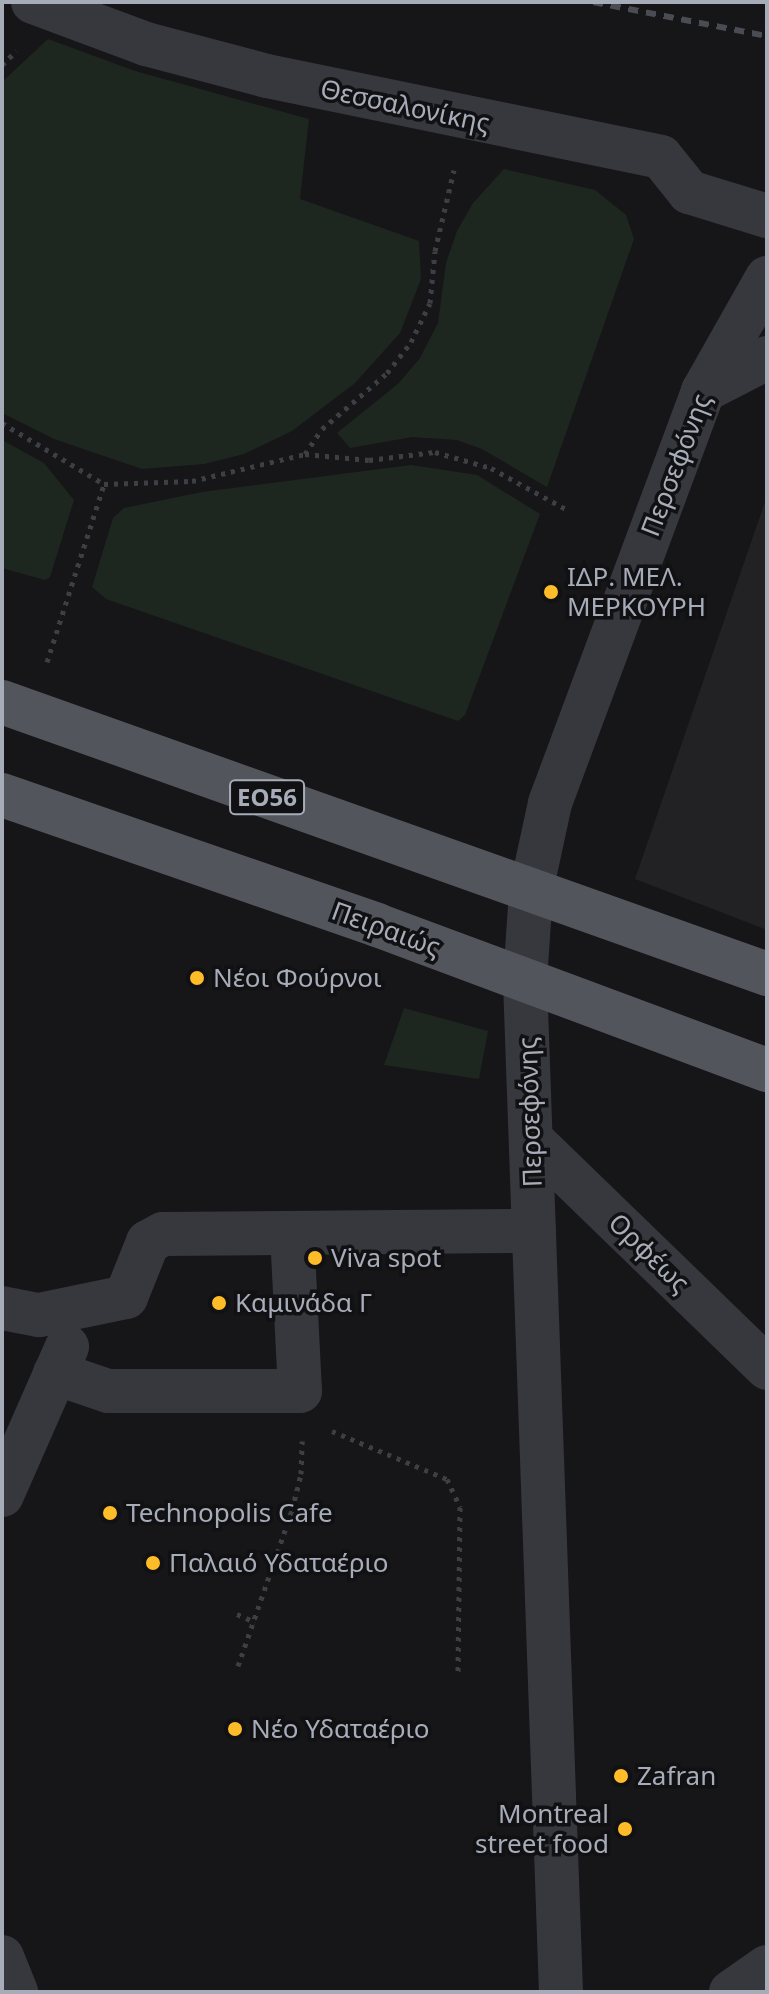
<!DOCTYPE html>
<html>
<head>
<meta charset="utf-8">
<style>
	body { margin:0 }
	#map { position:relative; width:769px; height:1994px; overflow:hidden; background:#161618; font-family:"Noto Sans",sans-serif }
	div>[style] { position:absolute }
	.built>* { inset:0; background:#222225 }
	.green>* { inset:0; background:#1e271f }
	.path>* { height:5px; margin-top:-2.5px; transform-origin:0; background:repeating-linear-gradient(90deg,#3d3f45 0 4px,transparent 0 10px) }
	.minor>* { height:44px; margin:-22px; padding:0 22px; transform-origin:22px; border-radius:22px; background:#37383e }
	.major>* { height:44px; margin:-22px; padding:0 22px; transform-origin:22px; border-radius:22px; background:#53555d }
	.rail>* { height:6px; margin-top:-3px; transform-origin:0; background:repeating-linear-gradient(90deg,#4a4c53 0 10px,transparent 0 18px) }
	.dots>* { width:22px; height:22px; translate:-50% -50%; box-sizing:border-box; border:4px solid #111113; border-radius:50% }
	span { translate:-50% -50%; white-space:nowrap; text-align:center; line-height:1.15; -webkit-text-stroke:7px #111113; paint-order:stroke }
	.shield-label span { padding:2px 6px; background:#111113; border:2px solid; border-radius:6px; -webkit-text-stroke-width:0 }
	.shield-label { font-size:24px; color:#a7acb9; font-weight:700 }
	.street-label { font-size:26px; color:#a7acb9 }
	.poi-label { font-size:26px; color:#a7acb9 }
	.left { translate:0 -50%; text-align:left }
	.right { translate:-100% -50%; text-align:right }
	.frame { position:absolute; inset:0; border:4px solid #a7acb9; pointer-events:none }
</style>
</head>
<body>
<div id="map">
	<div class="built">
		<div style="clip-path:polygon(767px 496px,767px 930px,635px 879px)"></div>
	</div>
	<div class="green">
		<div style="clip-path:polygon(48px 39px,135px 71px,309px 119px,300px 199px,419px 241px,421px 279px,400px 333px,355px 383px,292px 431px,244px 454px,204px 464px,142px 469px,54px 439px,2px 413px,2px 82px)"></div>
		<div style="clip-path:polygon(504px 169px,595px 190px,626px 215px,634px 239px,547px 487px,482px 449px,457px 440px,412px 437px,350px 448px,337px 433px,399px 383px,420px 358px,438px 323px,446px 263px,457px 231px,473px 203px)"></div>
		<div style="clip-path:polygon(2px 440px,44px 463px,74px 500px,50px 577px,45px 580px,2px 568px)"></div>
		<div style="clip-path:polygon(411px 465px,477px 475px,540px 514px,465px 715px,458px 721px,106px 599px,92px 587px,113px 518px,124px 508px,202px 492px)"></div>
		<div style="clip-path:polygon(404px 1008px,488px 1031px,479px 1079px,384px 1065px)"></div>
	</div>
	<div class="path">
		<div style="left:2px;top:65px;width:20px;rotate:-45deg"></div>
		<div style="left:2px;top:423px;width:119px;rotate:30.9deg"></div>
		<div style="left:305px;top:454px;width:64px;rotate:5.4deg"></div>
		<div style="left:369px;top:460px;width:66px;rotate:-6.9deg"></div>
		<div style="left:435px;top:452px;width:58px;rotate:15.9deg"></div>
		<div style="left:491px;top:468px;width:85px;rotate:28.7deg"></div>
		<div style="left:47px;top:662px;width:187px;rotate:-72.2deg"></div>
		<div style="left:104px;top:484px;width:88px;rotate:-2deg"></div>
		<div style="left:192px;top:481px;width:116px;rotate:-13.4deg"></div>
		<div style="left:305px;top:454px;width:30px;rotate:-56deg"></div>
		<div style="left:322px;top:429px;width:86px;rotate:-40.7deg"></div>
		<div style="left:387px;top:373px;width:39px;rotate:-52deg"></div>
		<div style="left:411px;top:342px;width:43px;rotate:-64deg"></div>
		<div style="left:430px;top:303px;width:52px;rotate:-84.5deg"></div>
		<div style="left:435px;top:251px;width:83px;rotate:-76.8deg"></div>
		<div style="left:332px;top:1431px;width:125px;rotate:22.7deg"></div>
		<div style="left:447px;top:1479px;width:31px;rotate:65deg"></div>
		<div style="left:460px;top:1507px;width:167px;rotate:90.7deg"></div>
		<div style="left:237px;top:1614px;width:20px;rotate:24deg"></div>
		<div style="left:238px;top:1666px;width:165px;rotate:-70.9deg"></div>
		<div style="left:292px;top:1510px;width:37px;rotate:-76deg"></div>
		<div style="left:301px;top:1474px;width:33px;rotate:-88deg"></div>
	</div>
	<div class="minor">
		<div style="left:33px;top:2px;width:121px;rotate:20.4deg"></div>
		<div style="left:146px;top:44px;width:125px;rotate:14.8deg"></div>
		<div style="left:267px;top:76px;width:402px;rotate:11.6deg"></div>
		<div style="left:661px;top:157px;width:45px;rotate:51.3deg"></div>
		<div style="left:689px;top:192px;width:82px;rotate:17.1deg"></div>
		<div style="left:703px;top:391px;width:72px;rotate:-27.3deg"></div>
		<div style="left:531px;top:1139px;width:329px;rotate:44.1deg"></div>
		<div style="left:2px;top:1308px;width:38px;rotate:11deg"></div>
		<div style="left:39px;top:1315px;width:89px;rotate:-11.7deg"></div>
		<div style="left:126px;top:1297px;width:59px;rotate:-68.2deg"></div>
		<div style="left:148px;top:1242px;width:17px;rotate:-28deg"></div>
		<div style="left:163px;top:1234px;width:371px;rotate:-0.5deg"></div>
		<div style="left:55px;top:1373px;width:56px;rotate:18.8deg"></div>
		<div style="left:108px;top:1391px;width:192px"></div>
		<div style="left:300px;top:1391px;width:158px;rotate:-92.9deg"></div>
		<div style="left:2px;top:1495px;width:162px;rotate:-66.3deg"></div>
		<div style="left:2px;top:1957px;width:38px;rotate:68deg"></div>
		<div style="left:561px;top:1992px;width:1013px;rotate:-92.04deg"></div>
		<div style="left:525px;top:980px;width:89px;rotate:-86.1deg"></div>
		<div style="left:531px;top:891px;width:90px;rotate:-77.8deg"></div>
		<div style="left:550px;top:803px;width:439px;rotate:-69.6deg"></div>
		<div style="left:703px;top:391px;width:130px;rotate:-60.5deg"></div>
		<div style="left:731px;top:1992px;width:44px;rotate:-34.8deg"></div>
	</div>
	<div class="major">
		<div style="left:2px;top:702px;width:812px;rotate:19.57deg"></div>
		<div style="left:2px;top:795px;width:397px;rotate:19.1deg"></div>
		<div style="left:377px;top:925px;width:416px;rotate:20.4deg"></div>
	</div>
	<div class="rail">
		<div style="left:593px;top:2px;width:177px;rotate:11.1deg"></div>
	</div>
	<div class="dots">
		<div style="left:551px;top:592px;background:#febc28"></div>
		<div style="left:197px;top:978px;background:#febc28"></div>
		<div style="left:315px;top:1258px;background:#febc28"></div>
		<div style="left:219px;top:1303px;background:#febc28"></div>
		<div style="left:110px;top:1513px;background:#febc28"></div>
		<div style="left:153px;top:1563px;background:#febc28"></div>
		<div style="left:235px;top:1729px;background:#febc28"></div>
		<div style="left:621px;top:1776px;background:#febc28"></div>
		<div style="left:625px;top:1829px;background:#febc28"></div>
	</div>
	<div class="shield-label">
		<span style="left:267px;top:797px">ΕΟ56</span>
	</div>
	<div class="street-label">
		<span style="left:405px;top:106px;rotate:12deg">Θεσσαλονίκης</span>
		<span style="left:676px;top:465px;rotate:-69deg">Περσεφόνης</span>
		<span style="left:386px;top:929px;rotate:20deg">Πειραιώς</span>
		<span style="left:530px;top:1112px;rotate:-92deg">Περσεφόνης</span>
		<span style="left:649px;top:1253px;rotate:44deg">Ορφέως</span>
	</div>
	<div class="poi-label">
		<span class="left" style="left:567px;top:592px">ΙΔΡ. ΜΕΛ.<br>ΜΕΡΚΟΥΡΗ</span>
		<span class="left" style="left:213px;top:978px">Νέοι Φούρνοι</span>
		<span class="left" style="left:331px;top:1258px">Viva spot</span>
		<span class="left" style="left:235px;top:1303px">Καμινάδα Γ</span>
		<span class="left" style="left:126px;top:1513px">Technopolis Cafe</span>
		<span class="left" style="left:169px;top:1563px">Παλαιό Υδαταέριο</span>
		<span class="left" style="left:251px;top:1729px">Νέο Υδαταέριο</span>
		<span class="left" style="left:637px;top:1776px">Zafran</span>
		<span class="right" style="left:609px;top:1829px">Montreal<br>street food</span>
	</div>
	<div class="frame"></div>
</div>
</body>
</html>
